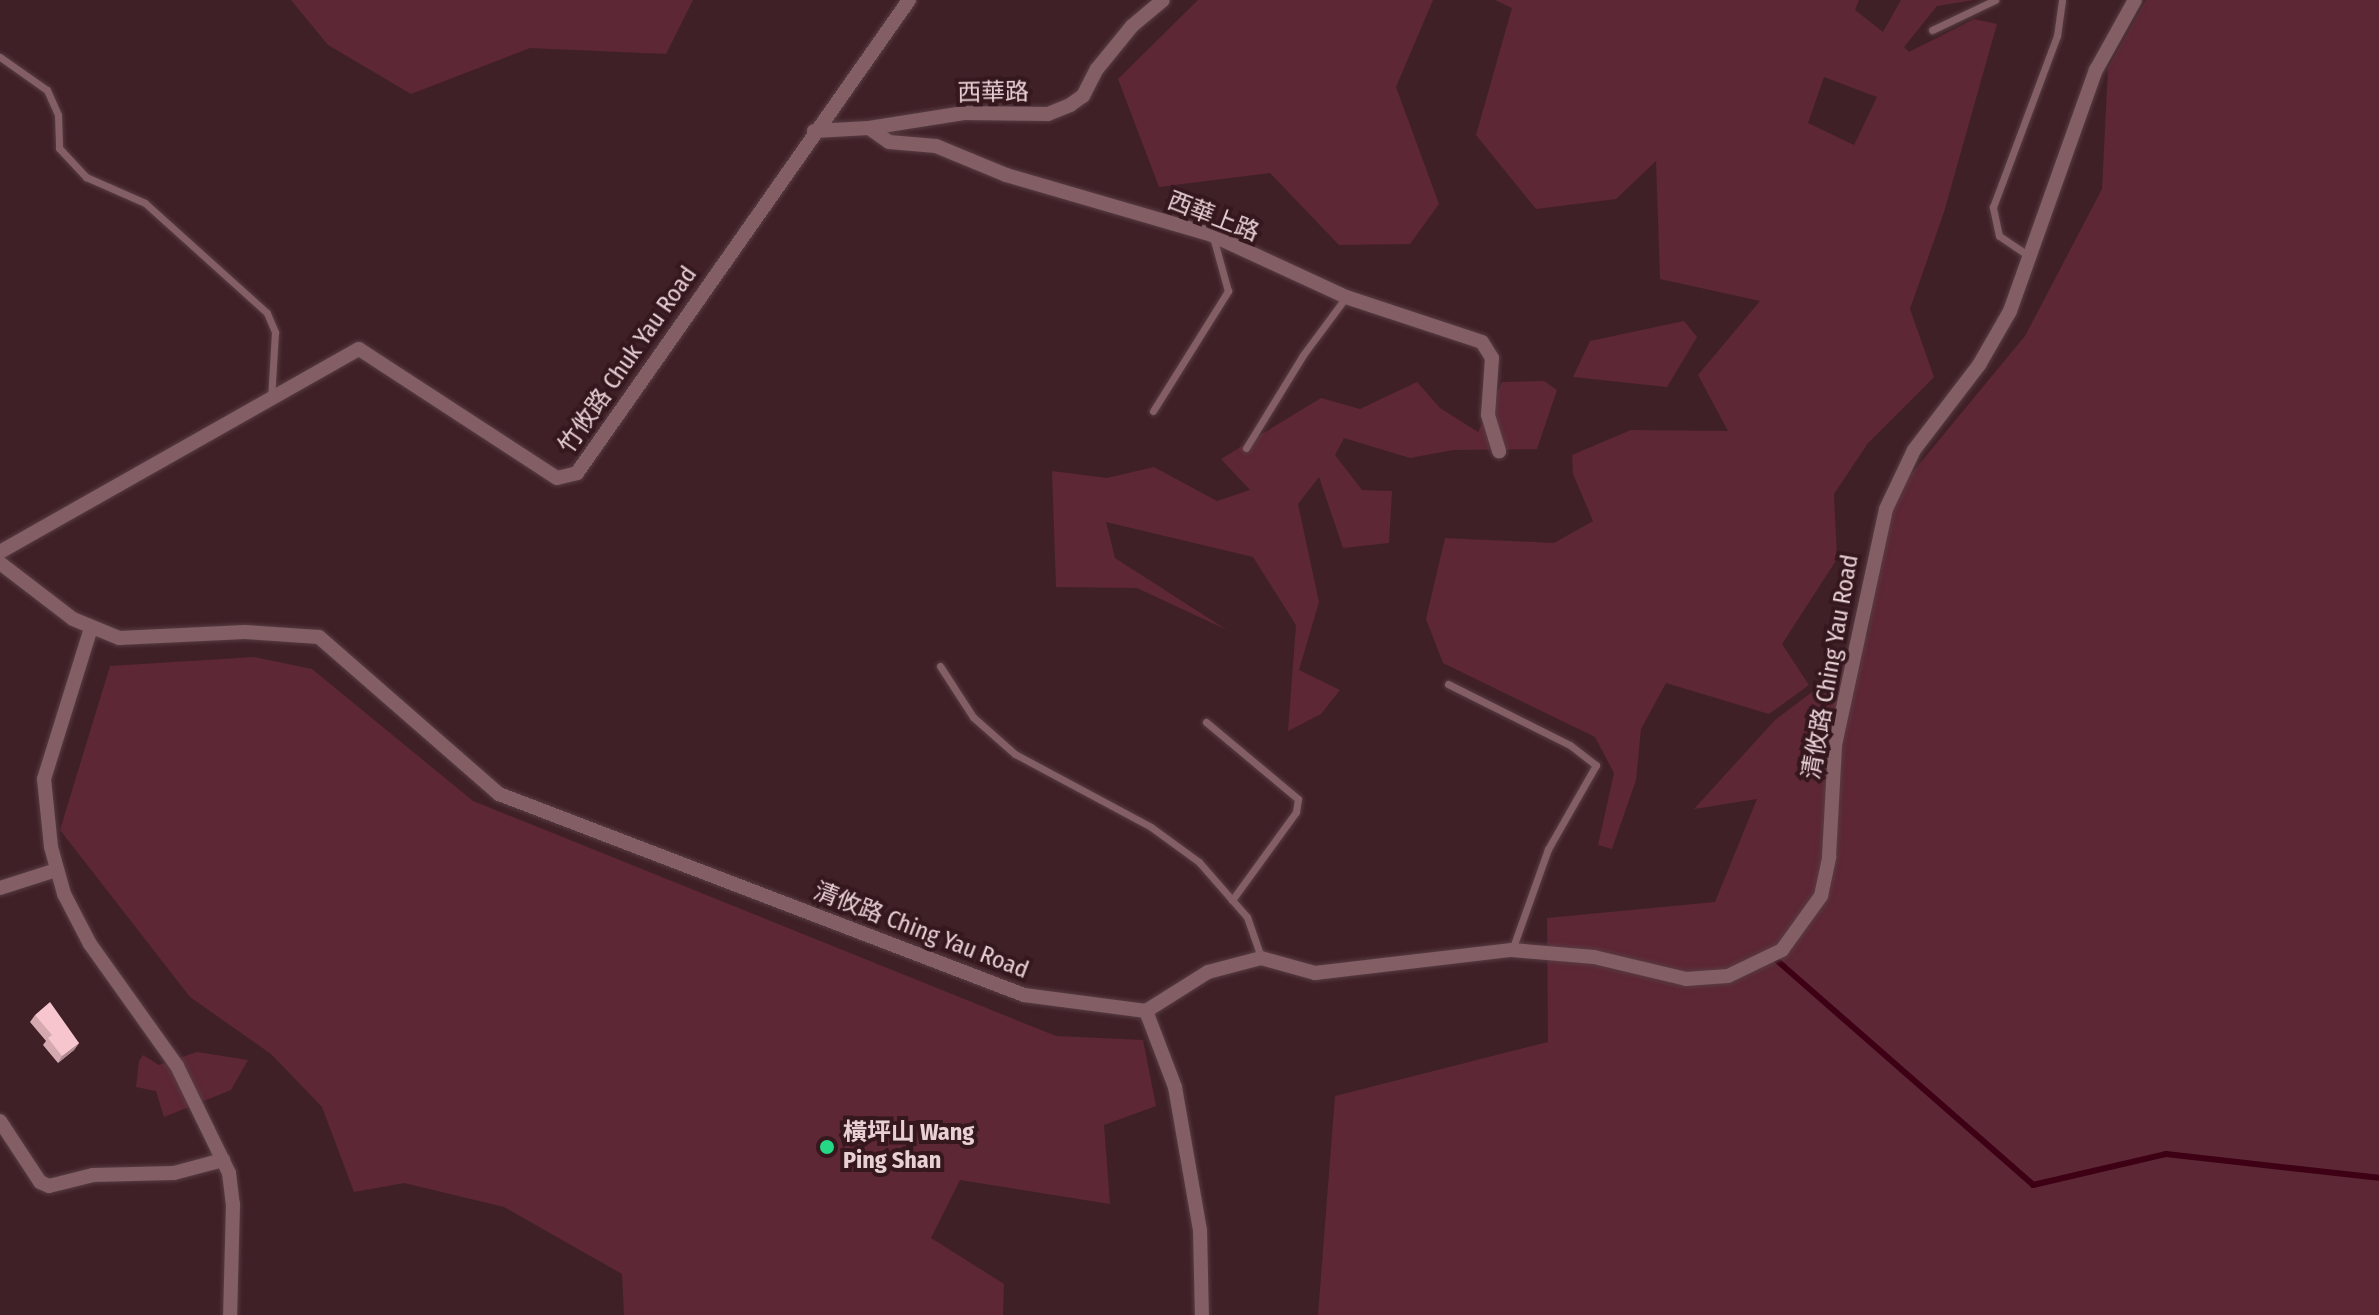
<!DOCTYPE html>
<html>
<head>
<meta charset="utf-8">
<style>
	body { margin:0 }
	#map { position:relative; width:2379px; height:1315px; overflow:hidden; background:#402027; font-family:"Fira Sans Condensed","Noto Sans TC",sans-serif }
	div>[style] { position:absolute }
	.green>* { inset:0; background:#5d2735 }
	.stream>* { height:6px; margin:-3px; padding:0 3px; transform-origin:3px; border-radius:3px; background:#3d0015 }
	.roads { filter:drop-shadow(0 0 2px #573d43) drop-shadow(0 0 2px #573d43) }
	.service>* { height:7px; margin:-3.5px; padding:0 3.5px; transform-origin:3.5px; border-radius:3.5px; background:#835e65 }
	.minor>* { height:14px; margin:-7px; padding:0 7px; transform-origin:7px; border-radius:7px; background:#835e65 }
	.wall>* { inset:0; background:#d4a9b0 }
	.shaded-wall>* { inset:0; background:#ac8a90 }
	.building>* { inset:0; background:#f6c5cd }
	.dots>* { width:22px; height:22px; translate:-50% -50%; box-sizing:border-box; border:4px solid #35171e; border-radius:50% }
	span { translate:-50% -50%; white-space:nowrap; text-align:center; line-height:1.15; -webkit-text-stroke:8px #35171e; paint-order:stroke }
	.street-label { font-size:24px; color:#e7d1d5 }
	.poi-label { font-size:24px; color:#e7d1d5; font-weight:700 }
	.left { translate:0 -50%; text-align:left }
</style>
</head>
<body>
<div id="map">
	<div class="green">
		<div style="clip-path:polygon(291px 0,693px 0,666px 54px,530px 48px,411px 94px,328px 45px)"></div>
		<div style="clip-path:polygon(1198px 0,1433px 0,1396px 87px,1439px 204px,1410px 244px,1339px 245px,1270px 173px,1159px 187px,1118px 79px)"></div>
		<div style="clip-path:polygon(evenodd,1495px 0,1859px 0,1855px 10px,1883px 32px,1901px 0,1974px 0,1937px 6px,1904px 47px,1909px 52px,1974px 19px,1997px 24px,1944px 212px,1910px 309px,1934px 377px,1868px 443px,1834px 494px,1837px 559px,1782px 644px,1809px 685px,1769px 714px,1666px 683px,1641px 729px,1636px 780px,1612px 849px,1598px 845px,1614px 773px,1595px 737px,1443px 663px,1426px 619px,1445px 538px,1554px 543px,1593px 521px,1573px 474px,1572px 455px,1631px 430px,1728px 431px,1698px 375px,1760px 301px,1660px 279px,1656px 161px,1616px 199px,1536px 209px,1476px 135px,1512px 8px,1495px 0,1824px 77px,1877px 97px,1854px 145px,1808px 123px,1824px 77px)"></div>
		<div style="clip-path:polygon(2146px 0,2379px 0,2379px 1315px,1318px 1315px,1335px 1096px,1548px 1042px,1547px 918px,1715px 902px,1757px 799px,1694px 809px,1775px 720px,1820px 686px,1868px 634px,1887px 503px,2025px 336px,2102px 189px,2108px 68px)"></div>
		<div style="clip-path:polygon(1684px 321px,1697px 337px,1667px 387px,1573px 377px,1590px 341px)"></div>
		<div style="clip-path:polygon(1544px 381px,1557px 390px,1537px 449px,1453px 450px,1410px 458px,1344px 438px,1335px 455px,1362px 490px,1392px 491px,1389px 543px,1343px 548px,1319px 477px,1298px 504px,1319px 602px,1299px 670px,1340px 690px,1321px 714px,1288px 731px,1296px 625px,1253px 557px,1106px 522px,1115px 558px,1227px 630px,1137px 588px,1056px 587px,1052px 471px,1107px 478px,1154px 467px,1217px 501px,1250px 490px,1221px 459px,1321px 398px,1360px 409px,1417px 382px,1440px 408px,1478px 432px,1502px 382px)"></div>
		<div style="clip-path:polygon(254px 657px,312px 669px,473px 801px,1056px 1036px,1143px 1040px,1156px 1106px,1104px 1125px,1110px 1204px,960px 1180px,931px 1238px,1004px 1284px,1003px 1315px,624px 1315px,622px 1274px,504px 1207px,404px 1183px,354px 1192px,322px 1107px,271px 1054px,190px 997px,60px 830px,110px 666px)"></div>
		<div style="clip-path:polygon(197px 1052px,248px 1060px,231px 1090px,164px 1117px,156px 1091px,136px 1087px,139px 1061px,143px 1055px,159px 1065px)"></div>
	</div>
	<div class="stream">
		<div style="left:1773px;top:957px;width:346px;rotate:41.2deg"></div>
		<div style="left:2033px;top:1185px;width:137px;rotate:-13.1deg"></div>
		<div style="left:2166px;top:1154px;width:214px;rotate:6.4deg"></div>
	</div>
	<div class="roads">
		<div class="service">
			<div style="left:1932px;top:30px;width:70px;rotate:-25.5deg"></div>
			<div style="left:0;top:57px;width:57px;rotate:35.1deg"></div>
			<div style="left:47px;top:90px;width:27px;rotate:66deg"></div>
			<div style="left:58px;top:115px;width:33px;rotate:88deg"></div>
			<div style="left:59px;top:148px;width:40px;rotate:47deg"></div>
			<div style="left:86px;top:177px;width:64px;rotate:23.8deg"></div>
			<div style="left:145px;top:203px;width:164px;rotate:42deg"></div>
			<div style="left:267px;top:313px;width:21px;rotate:67deg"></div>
			<div style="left:275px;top:332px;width:67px;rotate:93.4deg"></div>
			<div style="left:2029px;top:256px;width:36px;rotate:-146deg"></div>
			<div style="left:1999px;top:236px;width:30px;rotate:-102deg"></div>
			<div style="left:1993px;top:207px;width:183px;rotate:-69.5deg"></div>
			<div style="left:2057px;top:36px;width:36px;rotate:-82deg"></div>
			<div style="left:1153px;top:411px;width:142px;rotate:-58deg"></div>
			<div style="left:1228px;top:291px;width:56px;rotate:-105.5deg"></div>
			<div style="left:1246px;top:448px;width:109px;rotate:-58.5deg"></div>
			<div style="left:1303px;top:355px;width:72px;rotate:-53.4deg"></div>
			<div style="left:940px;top:666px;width:61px;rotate:57.1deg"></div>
			<div style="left:973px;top:717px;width:56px;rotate:41.4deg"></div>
			<div style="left:1015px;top:754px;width:154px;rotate:28.2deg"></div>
			<div style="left:1151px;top:827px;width:59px;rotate:36.1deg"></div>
			<div style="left:1199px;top:862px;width:73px;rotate:48.9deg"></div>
			<div style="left:1247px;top:917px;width:42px;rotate:70.7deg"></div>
			<div style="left:1448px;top:684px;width:136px;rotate:26.6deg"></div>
			<div style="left:1570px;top:745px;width:33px;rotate:38deg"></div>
			<div style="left:1596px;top:765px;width:97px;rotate:119.7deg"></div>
			<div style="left:1548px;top:849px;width:107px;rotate:109.6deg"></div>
			<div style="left:1206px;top:722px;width:120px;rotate:39.9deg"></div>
			<div style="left:1298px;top:799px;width:13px;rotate:99deg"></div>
			<div style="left:1296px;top:812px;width:109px;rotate:126deg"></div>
		</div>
		<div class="minor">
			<div style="left:869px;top:128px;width:96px;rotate:-9deg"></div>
			<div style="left:964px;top:113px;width:84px;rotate:0.7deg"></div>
			<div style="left:1048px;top:114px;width:24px;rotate:-22deg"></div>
			<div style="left:1070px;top:105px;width:16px;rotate:-35deg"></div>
			<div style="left:1083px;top:96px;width:30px;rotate:-63deg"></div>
			<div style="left:1097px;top:69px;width:55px;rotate:-50.9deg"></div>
			<div style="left:1132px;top:26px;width:40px;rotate:-40deg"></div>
			<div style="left:814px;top:131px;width:55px;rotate:-3.1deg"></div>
			<div style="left:869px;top:128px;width:24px;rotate:35deg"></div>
			<div style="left:889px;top:142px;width:47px;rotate:4.9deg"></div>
			<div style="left:936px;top:146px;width:76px;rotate:22.5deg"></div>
			<div style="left:1006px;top:175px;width:215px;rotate:16.2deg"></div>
			<div style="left:1212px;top:235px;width:148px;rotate:24.8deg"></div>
			<div style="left:1346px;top:297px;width:143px;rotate:18.3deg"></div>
			<div style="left:1482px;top:342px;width:19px;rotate:58deg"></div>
			<div style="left:1492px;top:358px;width:57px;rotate:94deg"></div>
			<div style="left:1488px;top:415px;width:38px;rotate:73deg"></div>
			<div style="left:0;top:552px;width:412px;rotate:-29.5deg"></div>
			<div style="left:359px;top:349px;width:236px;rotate:33.1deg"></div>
			<div style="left:557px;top:478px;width:21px;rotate:-14deg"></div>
			<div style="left:577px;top:473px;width:578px;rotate:-54.93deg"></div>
			<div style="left:0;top:563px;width:92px;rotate:37.5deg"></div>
			<div style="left:73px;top:619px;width:50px;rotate:22.4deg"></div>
			<div style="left:119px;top:638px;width:126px;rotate:-2.7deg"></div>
			<div style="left:245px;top:632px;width:74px;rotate:3.9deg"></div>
			<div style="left:319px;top:637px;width:239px;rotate:41.1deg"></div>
			<div style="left:499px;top:794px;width:562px;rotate:20.95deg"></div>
			<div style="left:1024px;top:995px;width:123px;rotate:7.5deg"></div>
			<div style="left:1146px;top:1011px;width:73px;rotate:-32.2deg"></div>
			<div style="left:1208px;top:972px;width:55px;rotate:-14.8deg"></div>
			<div style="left:1261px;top:958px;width:56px;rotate:15.5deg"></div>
			<div style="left:1315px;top:973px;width:198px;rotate:-6.7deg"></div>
			<div style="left:1512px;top:950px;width:82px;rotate:4.9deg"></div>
			<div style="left:1594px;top:957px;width:95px;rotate:13.4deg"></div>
			<div style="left:1686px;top:979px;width:42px;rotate:-4.1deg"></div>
			<div style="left:1728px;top:976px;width:60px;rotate:-25.7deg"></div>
			<div style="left:1782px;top:950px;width:67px;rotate:-54.2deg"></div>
			<div style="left:1821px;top:896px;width:40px;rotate:-78deg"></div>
			<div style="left:1829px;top:857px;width:112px;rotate:-86.9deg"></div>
			<div style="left:1835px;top:745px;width:241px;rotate:-77.8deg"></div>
			<div style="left:1886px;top:509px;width:65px;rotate:-64.6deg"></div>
			<div style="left:1914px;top:450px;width:107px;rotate:-52.6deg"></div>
			<div style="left:1979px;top:365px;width:62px;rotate:-60.1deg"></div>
			<div style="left:2010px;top:311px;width:256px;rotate:-70.4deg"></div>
			<div style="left:2096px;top:70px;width:80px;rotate:-60.9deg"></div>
			<div style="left:91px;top:628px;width:158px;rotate:107.3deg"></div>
			<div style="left:44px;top:779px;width:68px;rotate:84.1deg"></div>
			<div style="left:51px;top:847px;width:49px;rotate:74.5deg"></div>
			<div style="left:64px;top:894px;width:56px;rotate:62.5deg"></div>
			<div style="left:90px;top:944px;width:150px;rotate:54.5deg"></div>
			<div style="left:177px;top:1066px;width:119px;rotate:64.1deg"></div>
			<div style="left:229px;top:1173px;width:31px;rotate:83deg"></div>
			<div style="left:233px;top:1204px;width:111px;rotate:91.5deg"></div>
			<div style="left:0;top:888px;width:59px;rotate:-17.8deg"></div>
			<div style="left:1146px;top:1011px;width:81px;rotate:69.1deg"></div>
			<div style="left:1175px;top:1087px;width:145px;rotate:80.1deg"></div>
			<div style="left:1200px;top:1230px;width:85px;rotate:88.7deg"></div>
			<div style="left:0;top:1121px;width:73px;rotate:56.7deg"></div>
			<div style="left:40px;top:1182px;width:10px;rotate:24deg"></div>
			<div style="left:49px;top:1186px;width:45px;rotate:-14deg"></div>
			<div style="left:93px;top:1175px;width:81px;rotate:-1.4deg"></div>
			<div style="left:174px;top:1173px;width:51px;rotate:-14.9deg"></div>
		</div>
	</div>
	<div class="wall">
		<div style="clip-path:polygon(35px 1015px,79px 1043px,74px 1050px,58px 1063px,43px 1045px,46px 1041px,30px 1022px)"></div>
	</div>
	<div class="shaded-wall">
		<div style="clip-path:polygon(79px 1043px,74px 1050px,58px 1063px,62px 1056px)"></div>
	</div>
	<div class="building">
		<div style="clip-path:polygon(50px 1002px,79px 1043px,62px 1056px,48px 1038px,52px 1035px,35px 1015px)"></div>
	</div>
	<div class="dots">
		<div style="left:827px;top:1147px;background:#24d886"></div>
	</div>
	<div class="street-label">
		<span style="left:993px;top:93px;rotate:-1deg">西華路</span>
		<span style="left:1213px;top:217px;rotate:21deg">西華上路</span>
		<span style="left:628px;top:360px;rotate:-55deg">竹攸路 Chuk Yau Road</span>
		<span style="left:1831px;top:667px;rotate:-80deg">清攸路 Ching Yau Road</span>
		<span style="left:921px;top:931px;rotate:21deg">清攸路 Ching Yau Road</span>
	</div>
	<div class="poi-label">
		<span class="left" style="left:843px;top:1147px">橫坪山 Wang<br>Ping Shan</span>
	</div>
</div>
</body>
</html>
